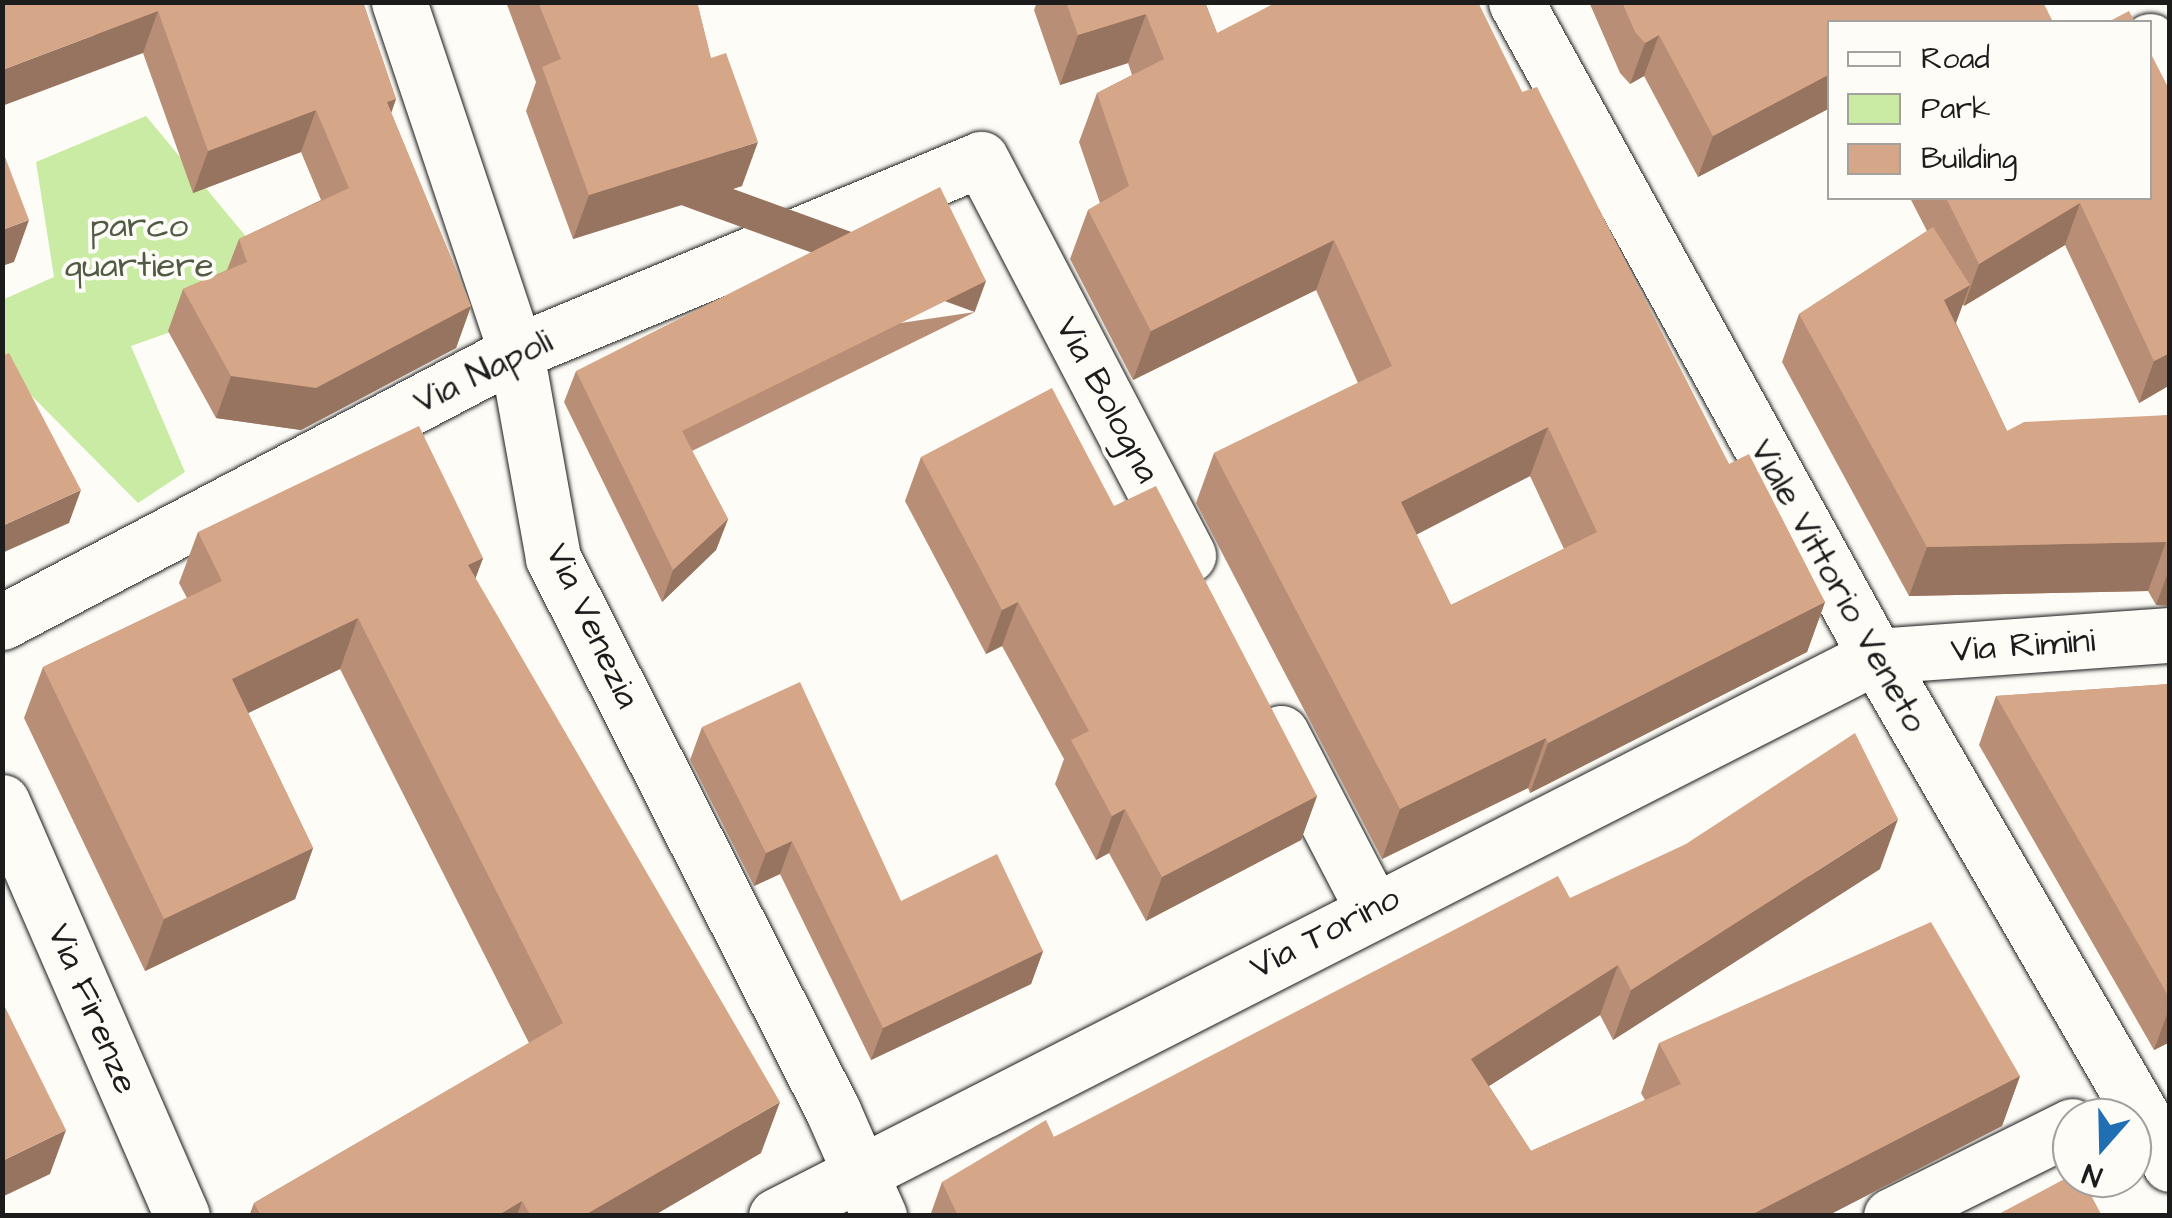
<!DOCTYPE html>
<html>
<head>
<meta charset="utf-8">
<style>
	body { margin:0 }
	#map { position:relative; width:2172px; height:1218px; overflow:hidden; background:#fdfcf7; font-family:"Architects Daughter",sans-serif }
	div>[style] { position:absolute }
	.green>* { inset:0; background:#caeba3 }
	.roads { filter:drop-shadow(0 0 2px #1c1c1c) drop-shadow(0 0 2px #1c1c1c) }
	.street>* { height:55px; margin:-27.5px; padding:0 27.5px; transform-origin:27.5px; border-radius:27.5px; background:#fdfcf7 }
	.wall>* { inset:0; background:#b88f76 }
	.shaded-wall>* { inset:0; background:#967460; transform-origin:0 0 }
	.building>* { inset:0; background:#d6a689 }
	span { translate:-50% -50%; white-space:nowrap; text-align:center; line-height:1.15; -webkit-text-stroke:8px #fdfcf7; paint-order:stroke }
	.park-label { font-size:35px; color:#505a44 }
	.street-label { font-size:35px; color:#1c1c1c }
	.frame { position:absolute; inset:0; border:5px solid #1c1c1c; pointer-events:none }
	.legend { position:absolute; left:1827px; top:20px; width:325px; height:180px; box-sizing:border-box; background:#fdfcf7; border:2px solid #a3a29f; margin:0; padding:12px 18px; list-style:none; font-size:30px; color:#1c1c1c }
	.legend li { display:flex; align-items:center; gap:20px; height:50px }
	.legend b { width:50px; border:2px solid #a3a29f }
	.north { position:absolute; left:2052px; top:1098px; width:100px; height:100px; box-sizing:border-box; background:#fdfcf7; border:2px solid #a3a29f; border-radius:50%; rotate:200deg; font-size:28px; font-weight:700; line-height:40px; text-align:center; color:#1c1c1c }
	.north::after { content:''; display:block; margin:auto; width:35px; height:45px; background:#1f6fb2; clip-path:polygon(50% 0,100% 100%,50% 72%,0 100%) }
</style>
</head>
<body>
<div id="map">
	<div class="green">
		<div style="clip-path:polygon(146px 116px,248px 239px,413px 246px,131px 346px,185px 472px,138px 503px,15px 379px,3px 383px,2px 300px,54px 277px,36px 162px)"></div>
	</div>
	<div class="roads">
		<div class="street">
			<div style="left:399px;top:2px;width:369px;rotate:71.5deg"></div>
			<div style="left:516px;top:352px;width:209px;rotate:79.8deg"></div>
			<div style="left:553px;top:558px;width:620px;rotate:63.15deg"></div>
			<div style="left:833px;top:1111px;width:115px;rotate:66.3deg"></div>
			<div style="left:1516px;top:2px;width:747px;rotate:61.17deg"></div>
			<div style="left:1876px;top:656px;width:587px;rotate:59.94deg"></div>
			<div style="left:2150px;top:41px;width:41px;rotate:60.9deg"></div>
			<div style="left:2px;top:622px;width:581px;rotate:-27.71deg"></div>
			<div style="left:516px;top:352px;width:503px;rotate:-22.54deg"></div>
			<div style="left:981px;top:159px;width:447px;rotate:62.4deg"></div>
			<div style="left:1281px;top:733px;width:197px;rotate:62.5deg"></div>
			<div style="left:2px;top:802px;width:451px;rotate:66.5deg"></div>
			<div style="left:776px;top:1216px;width:1234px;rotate:-26.98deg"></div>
			<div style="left:1876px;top:656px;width:295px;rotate:-4.1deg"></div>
			<div style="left:1891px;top:1216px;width:202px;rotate:-26.4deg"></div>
		</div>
	</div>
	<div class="wall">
		<div style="clip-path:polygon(2px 2px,363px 2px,396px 99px,391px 113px,471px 306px,456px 348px,301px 430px,216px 418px,168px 331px,183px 289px,227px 270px,239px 239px,321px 200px,301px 152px,193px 193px,143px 53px)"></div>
		<div style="clip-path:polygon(506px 2px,697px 2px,742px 186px,573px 239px,526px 111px,536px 82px)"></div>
		<div style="clip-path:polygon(evenodd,1037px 2px,1205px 2px,1217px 33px,1483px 15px,1522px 92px,1729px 464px,1825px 602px,1807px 652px,1530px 793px,1528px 788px,1382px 859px,1196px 503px,1214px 453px,1358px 383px,1316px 290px,1133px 380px,1070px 259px,1088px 210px,1100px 203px,1079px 142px,1097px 93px,1132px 75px,1128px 63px,1060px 85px,1034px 10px,1037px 2px,1530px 476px,1564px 549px,1451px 605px,1416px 534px,1530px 476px)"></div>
		<div style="clip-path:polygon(1589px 2px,2043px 2px,1830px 22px,1830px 108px,1698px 177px,1644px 76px,1630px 84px,1620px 73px)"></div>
		<div style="clip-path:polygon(1910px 198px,2150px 198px,2170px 385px,2139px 403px,2065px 245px,1964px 306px,1963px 304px,1956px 323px,2007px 431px,2170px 415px,2170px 606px,2156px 605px,2148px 591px,1909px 596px,1782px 362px,1799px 314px,1927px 231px)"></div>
		<div style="clip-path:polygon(975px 312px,692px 451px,728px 519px,716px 550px,662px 602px,564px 402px,576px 371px)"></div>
		<div style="clip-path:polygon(921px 457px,1114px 506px,1317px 796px,1301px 840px,1146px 921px,1109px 853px,1096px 860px,1055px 784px,1064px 759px,1002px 646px,986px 654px,905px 501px)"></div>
		<div style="clip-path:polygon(198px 532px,483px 558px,475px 579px,761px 1153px,653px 1216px,249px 1216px,254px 1203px,529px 1043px,340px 669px,248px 713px,313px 848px,295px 899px,145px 971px,24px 718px,43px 667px,187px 598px,179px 583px)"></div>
		<div style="clip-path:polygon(2170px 684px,2170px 1042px,2154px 1050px,1979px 745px,1996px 696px)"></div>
		<div style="clip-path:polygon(702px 727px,901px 901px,1043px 951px,1031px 984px,871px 1060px,780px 874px,754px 886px,690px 760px)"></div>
		<div style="clip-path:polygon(1880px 869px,1613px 1040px,1600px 1015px,1489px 1086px,1531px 1151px,1645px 1100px,1641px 1093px,1659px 1043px,2020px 1076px,2002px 1126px,1827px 1216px,930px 1216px,942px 1182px,1054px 1137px,1570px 898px)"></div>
	</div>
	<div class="shaded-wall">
		<div style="clip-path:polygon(158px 11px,143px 53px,2px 106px,2px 70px)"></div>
		<div style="clip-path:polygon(1146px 14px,1128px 63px,1060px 85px,1078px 35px)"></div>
		<div style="clip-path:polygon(1659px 35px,1644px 76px,1630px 84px,1645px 43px)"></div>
		<div style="clip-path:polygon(1830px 74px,1830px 108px,1698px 177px,1713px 136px)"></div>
		<div style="clip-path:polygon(396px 99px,381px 141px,387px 102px)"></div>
		<div style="clip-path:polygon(316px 110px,301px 152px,193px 193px,208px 151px)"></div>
		<div style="clip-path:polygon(758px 142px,742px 186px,573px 239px,589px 195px)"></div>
		<div style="clip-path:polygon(2080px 203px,2065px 245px,1964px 306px,1979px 264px)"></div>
		<div style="clip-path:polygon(29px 220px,14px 262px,2px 266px,2px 230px)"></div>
		<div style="clip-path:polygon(1334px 240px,1316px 290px,1133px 380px,1151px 331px)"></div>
		<div style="left:986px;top:281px;width:33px;height:339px;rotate:110deg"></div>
		<div style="clip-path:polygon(1970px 285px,1952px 333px,1944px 300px)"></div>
		<div style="clip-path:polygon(471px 306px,456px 348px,301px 430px,216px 418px,231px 376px)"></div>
		<div style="clip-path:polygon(2170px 353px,2170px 385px,2139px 403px,2154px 361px)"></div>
		<div style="clip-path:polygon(1548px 427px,1530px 476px,1383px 552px,1401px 502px)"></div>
		<div style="clip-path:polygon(81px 490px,69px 523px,2px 553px,2px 526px)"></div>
		<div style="clip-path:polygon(728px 519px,716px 550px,662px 602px,673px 570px)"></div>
		<div style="clip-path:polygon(2166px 542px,2148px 591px,1909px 596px,1927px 547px)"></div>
		<div style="clip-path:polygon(483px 558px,464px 609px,468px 565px)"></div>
		<div style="clip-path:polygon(2170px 567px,2170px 606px,2156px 605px)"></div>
		<div style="clip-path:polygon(1018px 602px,1002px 646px,986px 654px,1002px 610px)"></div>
		<div style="clip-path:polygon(1825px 602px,1807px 652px,1530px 793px,1548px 743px)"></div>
		<div style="clip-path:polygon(358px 618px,340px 669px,213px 730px,232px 679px)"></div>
		<div style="clip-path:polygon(1546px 738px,1528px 788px,1382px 859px,1400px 809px)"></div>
		<div style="clip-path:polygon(1317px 796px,1301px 840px,1146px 921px,1162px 877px)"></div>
		<div style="clip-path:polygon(1125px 809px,1109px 853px,1096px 860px,1112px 816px)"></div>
		<div style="clip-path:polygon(1898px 819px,1880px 869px,1613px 1040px,1631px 990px)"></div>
		<div style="clip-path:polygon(792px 841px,780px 874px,754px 886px,766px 853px)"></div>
		<div style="clip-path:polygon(313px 848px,295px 899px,145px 971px,164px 919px)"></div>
		<div style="clip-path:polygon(1043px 951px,1031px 984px,871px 1060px,883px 1028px)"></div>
		<div style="clip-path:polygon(1618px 965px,1600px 1015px,1453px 1109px,1471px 1059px)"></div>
		<div style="clip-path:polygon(2170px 1006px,2170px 1042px,2154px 1050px)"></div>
		<div style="clip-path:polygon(2020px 1076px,2002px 1126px,1827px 1216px,1749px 1216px)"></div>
		<div style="clip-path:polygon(780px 1102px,761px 1153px,653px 1216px,583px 1216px)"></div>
		<div style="clip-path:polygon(66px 1130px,50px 1174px,2px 1197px,2px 1161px)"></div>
		<div style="clip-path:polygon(522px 1201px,517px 1216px,497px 1216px)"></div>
	</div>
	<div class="building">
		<div style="clip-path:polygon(2px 2px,363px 2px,396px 99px,387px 102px,471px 306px,316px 388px,231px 376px,183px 289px,247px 262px,239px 239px,349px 188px,316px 110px,208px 151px,158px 11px,2px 70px)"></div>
		<div style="clip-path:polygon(538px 2px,697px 2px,711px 58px,726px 53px,758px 142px,589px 195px,542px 67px,561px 59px)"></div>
		<div style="clip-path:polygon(evenodd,1066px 2px,1205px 2px,1217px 33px,1277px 2px,1478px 2px,1522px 92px,1537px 87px,1729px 464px,1749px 454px,1825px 602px,1548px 743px,1546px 738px,1400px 809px,1214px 453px,1392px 366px,1334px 240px,1151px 331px,1088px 210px,1129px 186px,1097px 93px,1164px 59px,1146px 14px,1078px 35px,1066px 2px,1548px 427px,1597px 532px,1451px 605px,1401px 502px,1548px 427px)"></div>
		<div style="clip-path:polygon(1622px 2px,2043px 2px,2053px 22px,1830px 22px,1830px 74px,1713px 136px,1659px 35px,1645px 43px,1635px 32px)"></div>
		<div style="clip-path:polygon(2129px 11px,2135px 22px,2108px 22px)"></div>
		<div style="clip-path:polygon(2150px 52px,2170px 91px,2170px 353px,2154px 361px,2080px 203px,1979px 264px,1946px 198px,2150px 198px)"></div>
		<div style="clip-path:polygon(2px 149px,29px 220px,2px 230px)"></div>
		<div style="clip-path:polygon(940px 187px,986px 281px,682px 431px,728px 519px,673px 570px,576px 371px)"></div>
		<div style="clip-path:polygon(1933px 227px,1970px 285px,1944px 300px,2007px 431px,2024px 422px,2170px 415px,2170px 549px,2166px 542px,1927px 547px,1799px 314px)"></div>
		<div style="clip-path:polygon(9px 353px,81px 490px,2px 526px,2px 356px)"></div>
		<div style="clip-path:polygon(1052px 388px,1114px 506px,1156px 486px,1317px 796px,1162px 877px,1125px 809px,1112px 816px,1071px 740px,1089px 731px,1018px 602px,1002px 610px,921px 457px)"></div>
		<div style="clip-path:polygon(419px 426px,483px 558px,468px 565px,780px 1102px,583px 1216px,531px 1216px,522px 1201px,497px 1216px,261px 1216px,254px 1203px,563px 1023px,358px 618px,232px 679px,313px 848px,164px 919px,43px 667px,222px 581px,198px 532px)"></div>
		<div style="clip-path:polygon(800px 682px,901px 901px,997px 854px,1043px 951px,883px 1028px,792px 841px,766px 853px,702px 727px)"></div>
		<div style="clip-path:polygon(2170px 684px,2170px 999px,1996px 696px)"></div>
		<div style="clip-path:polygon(1855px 733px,1898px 819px,1631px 990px,1618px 965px,1471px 1059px,1531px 1151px,1681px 1084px,1659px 1043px,1931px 922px,2020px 1076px,1749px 1216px,958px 1216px,942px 1182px,1046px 1120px,1054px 1137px,1558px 876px,1570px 898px,1686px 844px)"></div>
		<div style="clip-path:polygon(2px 1001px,66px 1130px,2px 1161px)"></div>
		<div style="clip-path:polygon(2072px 1175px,2072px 1178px,2082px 1178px,2102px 1216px,1995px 1216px)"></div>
	</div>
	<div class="park-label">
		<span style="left:139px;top:246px">parco<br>quartiere</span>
	</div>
	<div class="street-label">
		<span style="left:483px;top:372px;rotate:-26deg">Via Napoli</span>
		<span style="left:1107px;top:400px;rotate:62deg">Via Bologna</span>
		<span style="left:1838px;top:586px;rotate:61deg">Viale Vittorio Veneto</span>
		<span style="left:592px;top:626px;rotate:65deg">Via Venezia</span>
		<span style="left:2023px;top:646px;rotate:-4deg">Via Rimini</span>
		<span style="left:1325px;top:933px;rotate:-27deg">Via Torino</span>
		<span style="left:92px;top:1009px;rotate:67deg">Via Firenze</span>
	</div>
	<div class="frame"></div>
	<ul class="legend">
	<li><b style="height:12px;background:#fdfcf7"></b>Road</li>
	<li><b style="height:28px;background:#caeba3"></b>Park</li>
	<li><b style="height:28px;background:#d6a689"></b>Building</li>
	</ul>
	<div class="north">N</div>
</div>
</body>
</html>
